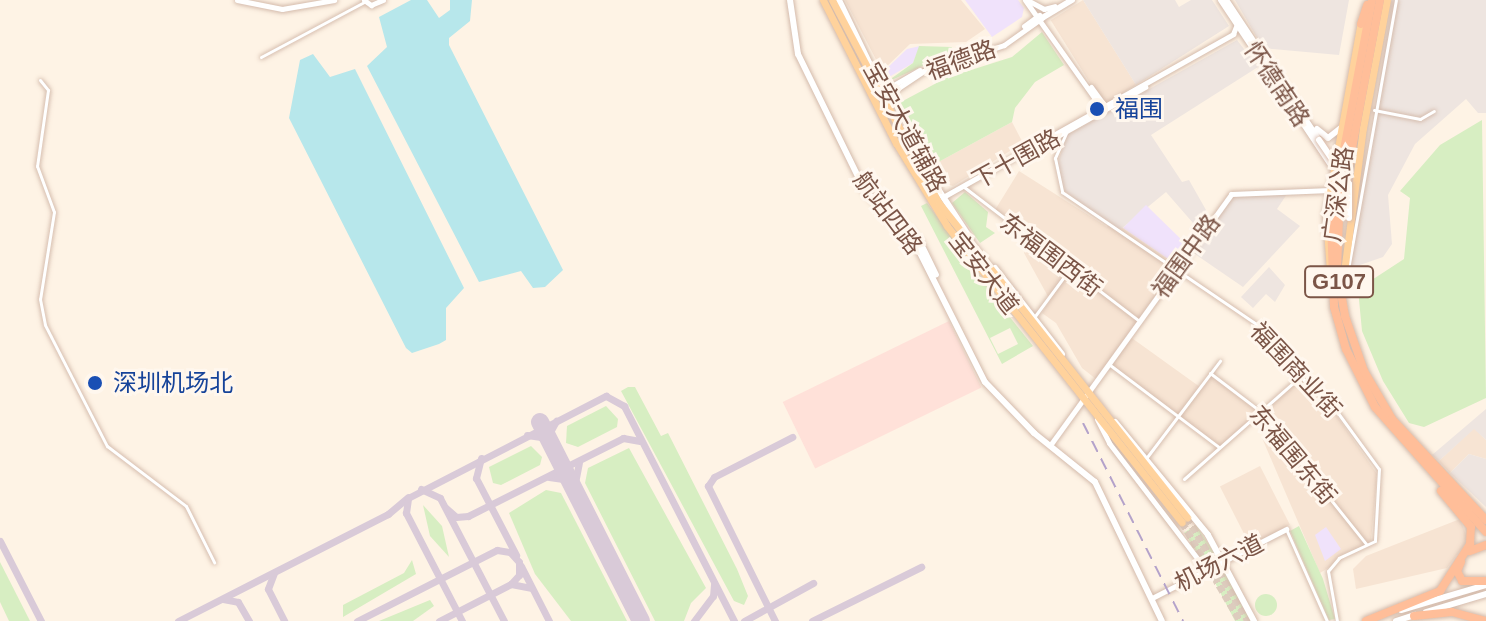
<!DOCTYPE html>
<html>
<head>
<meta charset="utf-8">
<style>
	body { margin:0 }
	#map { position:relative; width:1486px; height:621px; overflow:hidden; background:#fef3e5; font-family:Helvetica,"Noto Sans SC",sans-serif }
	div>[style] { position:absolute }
	.residential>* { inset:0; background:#f7e4d3; transform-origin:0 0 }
	.commercial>* { inset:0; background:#ffe1d9; transform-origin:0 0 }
	.industrial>* { inset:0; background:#eee5e0 }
	.education>* { inset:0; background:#f0e2fb }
	.green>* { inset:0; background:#d7eec2; transform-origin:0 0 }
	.round { border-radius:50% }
	.water>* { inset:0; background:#b7e7eb }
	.taxiway>* { height:7px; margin:-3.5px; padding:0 3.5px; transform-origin:3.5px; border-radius:3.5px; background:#d9cad8 }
	.runway>* { height:18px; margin:-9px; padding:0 9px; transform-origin:9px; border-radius:9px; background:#d9cad8 }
	.primary-tunnel>* { height:7px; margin-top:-3.5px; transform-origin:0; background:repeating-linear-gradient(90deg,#ddccbe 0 7px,transparent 0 10.5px) }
	.roads { filter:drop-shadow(0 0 2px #d4bbac) drop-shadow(0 0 2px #d4bbac) }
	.minor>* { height:3px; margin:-1.5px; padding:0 1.5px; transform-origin:1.5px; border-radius:1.5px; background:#fff }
	.tertiary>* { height:5px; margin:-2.5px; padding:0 2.5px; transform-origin:2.5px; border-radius:2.5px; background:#fff }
	.secondary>* { height:6px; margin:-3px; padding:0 3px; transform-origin:3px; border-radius:3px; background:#fff }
	.primary>* { height:7px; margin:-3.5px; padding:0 3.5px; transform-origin:3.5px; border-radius:3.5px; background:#ffd29c }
	.trunk>* { height:8px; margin:-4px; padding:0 4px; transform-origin:4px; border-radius:4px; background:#ffbe99 }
	.rail>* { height:2px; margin-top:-1px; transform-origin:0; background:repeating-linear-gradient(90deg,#b4a2ca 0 12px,transparent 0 20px) }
	.bridges { filter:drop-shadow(0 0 2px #dabcac) drop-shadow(0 0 2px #dabcac) }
	.secondary-bridge>* { height:6px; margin:-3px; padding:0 3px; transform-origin:3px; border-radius:3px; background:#fff }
	.dots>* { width:22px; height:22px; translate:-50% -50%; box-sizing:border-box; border:4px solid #fff7ee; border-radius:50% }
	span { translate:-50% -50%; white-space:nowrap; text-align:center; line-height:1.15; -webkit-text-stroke:6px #fff7ee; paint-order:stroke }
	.shield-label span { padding:2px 6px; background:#fff7ee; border:2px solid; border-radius:6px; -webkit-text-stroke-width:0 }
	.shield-label { font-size:22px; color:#7b5547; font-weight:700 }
	.street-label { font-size:24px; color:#7b5547 }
	.transit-label { font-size:24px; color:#164399 }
	.left { translate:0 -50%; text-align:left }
</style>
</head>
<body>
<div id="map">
	<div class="residential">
		<div style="clip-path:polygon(845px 0,961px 0,985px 29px,966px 42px,910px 44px,882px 71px)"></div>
		<div style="left:1083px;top:0;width:100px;height:38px;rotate:58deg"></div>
		<div style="clip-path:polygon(1012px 122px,1023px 143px,953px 186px,943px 183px,933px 165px)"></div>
		<div style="clip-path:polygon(1019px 171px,1107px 227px,1111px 222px,1123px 228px,1177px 265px,1096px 379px,1082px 368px,1056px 323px,1042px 313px,1050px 300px,1024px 253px,1030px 239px,995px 210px)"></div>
		<div style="clip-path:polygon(1129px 336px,1200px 387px,1210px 373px,1260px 411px,1219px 447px,1109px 364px)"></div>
		<div style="clip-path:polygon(1299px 378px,1325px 399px,1377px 474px,1371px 541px,1320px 573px,1262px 438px,1275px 428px,1261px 410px)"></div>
		<div style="clip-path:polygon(1474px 428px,1486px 440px,1486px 459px,1469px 454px,1450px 473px,1439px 461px)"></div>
		<div style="left:1260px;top:466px;width:66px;height:45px;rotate:63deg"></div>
		<div style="clip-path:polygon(1460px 519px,1468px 540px,1447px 568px,1356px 589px,1353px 569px,1366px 556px)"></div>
	</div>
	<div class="commercial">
		<div style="left:949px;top:321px;width:74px;height:185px;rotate:64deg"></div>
	</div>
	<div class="industrial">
		<div style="clip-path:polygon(1083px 0,1175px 0,1179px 7px,1191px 0,1212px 0,1229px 26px,1136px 85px)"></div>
		<div style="clip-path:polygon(1235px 0,1349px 0,1339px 55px,1263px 48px)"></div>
		<div style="clip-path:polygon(1392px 0,1486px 0,1486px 113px,1478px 113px,1466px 99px,1415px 144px,1388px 195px,1392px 244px,1383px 257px,1360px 265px,1349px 277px)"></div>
		<div style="clip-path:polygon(1237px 40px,1258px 67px,1151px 135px,1182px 182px,1189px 180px,1210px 217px,1200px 231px,1166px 192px,1121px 229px,1109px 225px,1062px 189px,1056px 168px,1067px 135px)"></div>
		<div style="clip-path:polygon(1287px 194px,1277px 209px,1300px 226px,1243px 287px,1192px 252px,1232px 195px)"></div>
		<div style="clip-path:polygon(1269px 267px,1285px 285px,1275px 302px,1266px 294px,1253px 308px,1241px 297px)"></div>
		<div style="clip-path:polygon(1486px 409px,1486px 440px,1474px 429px,1439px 461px,1432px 455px)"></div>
		<div style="clip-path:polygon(1469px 454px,1486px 459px,1486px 507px,1450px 473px)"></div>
	</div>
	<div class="education">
		<div style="clip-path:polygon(965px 0,1018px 0,1024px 8px,1022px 17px,992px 37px)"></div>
		<div style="clip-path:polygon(920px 46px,913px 63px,884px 80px,881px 74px,907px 49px)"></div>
		<div style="clip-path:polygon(1146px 205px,1189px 247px,1177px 265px,1123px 228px)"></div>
		<div style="clip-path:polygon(1326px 527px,1341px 549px,1325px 561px,1315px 535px)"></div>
	</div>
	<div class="green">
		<div style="clip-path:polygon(1042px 32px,1064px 65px,1035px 82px,1015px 108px,1012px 122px,933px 165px,899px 103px,946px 78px,1012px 57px)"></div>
		<div style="clip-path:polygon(919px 46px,952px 47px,949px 54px,885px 83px,913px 63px)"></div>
		<div style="clip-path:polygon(1482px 120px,1486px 398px,1424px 427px,1409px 423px,1383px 381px,1362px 331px,1358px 289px,1404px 259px,1410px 198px,1400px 191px,1440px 145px)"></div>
		<div style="clip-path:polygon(965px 192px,988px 212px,986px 227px,995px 233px,980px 243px,952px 203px)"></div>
		<div style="clip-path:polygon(evenodd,927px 203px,1009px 316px,1033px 346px,1002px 364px,921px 206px,927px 203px,1010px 328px,1018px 344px,998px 354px,990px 338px,1010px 328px)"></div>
		<div style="clip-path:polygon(628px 387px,635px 387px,661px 436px,668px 433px,737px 569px,748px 596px,744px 605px,734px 601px,621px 391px)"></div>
		<div style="clip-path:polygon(606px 406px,618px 419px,617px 427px,578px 447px,566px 443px,567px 426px)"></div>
		<div style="clip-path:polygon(531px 446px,542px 457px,540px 465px,501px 485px,493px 483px,489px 467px)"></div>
		<div style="clip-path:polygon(629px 448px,706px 588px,691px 603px,684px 621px,655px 621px,585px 483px,588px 468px)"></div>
		<div style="clip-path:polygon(546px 490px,561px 493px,627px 621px,571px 621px,535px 574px,509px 513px)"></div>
		<div style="clip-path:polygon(423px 505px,442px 526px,449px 557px,430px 536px)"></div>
		<div style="left:1196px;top:525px;width:40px;height:14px;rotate:57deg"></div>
		<div style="clip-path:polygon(1299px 526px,1323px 579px,1335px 619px,1329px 620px,1290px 531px)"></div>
		<div style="clip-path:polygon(412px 560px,416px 574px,343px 617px,343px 605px,404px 573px)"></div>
		<div style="clip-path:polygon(0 562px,30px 621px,9px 621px,0 602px)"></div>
		<div style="clip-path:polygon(1224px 568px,1252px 621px,1235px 621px,1211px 575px)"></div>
		<div class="round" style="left:1255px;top:594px;width:22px;height:22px"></div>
		<div style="clip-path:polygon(430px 600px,434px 606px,413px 621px,379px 621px)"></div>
	</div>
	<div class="water">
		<div style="clip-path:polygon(411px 0,427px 0,439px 18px,450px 10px,450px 0,472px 0,470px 21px,449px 38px,449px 45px,563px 270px,545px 287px,533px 288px,521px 271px,479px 282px,367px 66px,387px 47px,379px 17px)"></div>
		<div style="clip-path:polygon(313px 54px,330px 77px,355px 69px,464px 288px,446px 308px,446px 340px,439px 344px,412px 353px,406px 348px,289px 118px,300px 60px)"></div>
	</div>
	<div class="taxiway">
		<div style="left:527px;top:435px;width:14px;rotate:8deg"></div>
		<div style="left:541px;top:437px;width:16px;rotate:43deg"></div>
		<div style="left:552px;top:446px;width:14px;rotate:-98deg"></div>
		<div style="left:550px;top:432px;width:13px;rotate:-61deg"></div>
		<div style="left:481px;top:458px;width:21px;rotate:104deg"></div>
		<div style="left:476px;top:478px;width:87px;rotate:62.5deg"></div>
		<div style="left:549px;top:477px;width:14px;rotate:8deg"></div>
		<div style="left:563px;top:479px;width:16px;rotate:45deg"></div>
		<div style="left:574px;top:488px;width:26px;rotate:-79deg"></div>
		<div style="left:421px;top:489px;width:21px;rotate:25deg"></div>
		<div style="left:440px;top:498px;width:139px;rotate:62.5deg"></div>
		<div style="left:446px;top:508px;width:13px;rotate:42deg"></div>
		<div style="left:456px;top:517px;width:12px;rotate:-5deg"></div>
		<div style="left:468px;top:516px;width:174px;rotate:-26.7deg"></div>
		<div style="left:623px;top:438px;width:17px;rotate:10deg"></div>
		<div style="left:0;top:541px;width:90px;rotate:62.9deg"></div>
		<div style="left:521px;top:566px;width:62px;rotate:63deg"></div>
		<div style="left:274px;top:573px;width:17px;rotate:111deg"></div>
		<div style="left:268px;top:589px;width:36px;rotate:63deg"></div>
		<div style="left:223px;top:599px;width:15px;rotate:11deg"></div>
		<div style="left:238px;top:602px;width:22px;rotate:60deg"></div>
		<div style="left:178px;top:621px;width:236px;rotate:-27deg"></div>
		<div style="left:388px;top:514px;width:26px;rotate:-40deg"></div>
		<div style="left:357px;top:621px;width:157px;rotate:-26.9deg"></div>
		<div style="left:497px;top:550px;width:13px;rotate:9deg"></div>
		<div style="left:510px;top:552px;width:13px;rotate:48deg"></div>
		<div style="left:519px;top:562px;width:13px;rotate:90deg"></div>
		<div style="left:519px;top:575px;width:12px;rotate:132deg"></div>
		<div style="left:439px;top:621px;width:81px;rotate:-27.2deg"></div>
		<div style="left:511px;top:584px;width:20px;rotate:11deg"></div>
		<div style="left:462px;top:621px;width:122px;rotate:-117.4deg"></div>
		<div style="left:406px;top:513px;width:15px;rotate:-82deg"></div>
		<div style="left:408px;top:498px;width:223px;rotate:-27.3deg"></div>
		<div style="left:606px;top:396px;width:21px;rotate:29deg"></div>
		<div style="left:624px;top:406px;width:242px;rotate:62.9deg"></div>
		<div style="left:694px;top:621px;width:31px;rotate:-53deg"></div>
		<div style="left:713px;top:596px;width:12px;rotate:-85deg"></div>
		<div style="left:744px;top:621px;width:79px;rotate:-28.8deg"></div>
		<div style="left:775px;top:621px;width:151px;rotate:-116.4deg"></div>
		<div style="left:708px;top:486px;width:11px;rotate:-56deg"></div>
		<div style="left:714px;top:477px;width:88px;rotate:-27.1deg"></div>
		<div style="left:812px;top:621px;width:122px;rotate:-26.4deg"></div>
	</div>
	<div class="runway">
		<div style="left:540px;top:422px;width:223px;rotate:63.1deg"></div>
	</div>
	<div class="primary-tunnel">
		<div style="left:1187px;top:517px;width:121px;rotate:59.6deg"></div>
		<div style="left:1182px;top:522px;width:115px;rotate:59.6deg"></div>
	</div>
	<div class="roads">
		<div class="minor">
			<div style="left:261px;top:57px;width:119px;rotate:-28.1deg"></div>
			<div style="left:40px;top:80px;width:13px;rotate:51deg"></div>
			<div style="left:48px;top:90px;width:77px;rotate:98.2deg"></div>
			<div style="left:37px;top:166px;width:49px;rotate:69.7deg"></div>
			<div style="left:54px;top:212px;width:88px;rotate:99.1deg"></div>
			<div style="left:40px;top:299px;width:26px;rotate:79deg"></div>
			<div style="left:45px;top:325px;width:136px;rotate:62.9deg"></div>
			<div style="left:107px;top:446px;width:99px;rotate:37.2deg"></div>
			<div style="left:186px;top:506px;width:63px;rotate:63.4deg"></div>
			<div style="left:1374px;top:110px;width:47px;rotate:11.1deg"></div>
			<div style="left:1420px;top:119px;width:16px;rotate:-30deg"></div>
			<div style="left:1067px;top:131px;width:30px;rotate:114deg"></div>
			<div style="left:1055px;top:158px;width:35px;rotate:78deg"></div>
			<div style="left:1062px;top:192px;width:242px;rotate:34.2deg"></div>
			<div style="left:1262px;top:328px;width:67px;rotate:51.1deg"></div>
			<div style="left:1304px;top:380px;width:29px;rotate:38deg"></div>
			<div style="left:1327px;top:398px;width:88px;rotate:53.8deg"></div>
			<div style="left:1379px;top:469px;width:72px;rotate:93.2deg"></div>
			<div style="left:1375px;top:541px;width:40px;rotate:155deg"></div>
			<div style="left:1339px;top:558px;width:17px;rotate:130deg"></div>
			<div style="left:1328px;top:571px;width:51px;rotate:79.8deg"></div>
			<div style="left:964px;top:187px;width:220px;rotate:37.4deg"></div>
			<div style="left:1347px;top:275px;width:279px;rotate:-79.9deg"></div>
			<div style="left:1035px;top:316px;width:57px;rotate:-53.5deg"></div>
			<div style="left:1110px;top:365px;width:136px;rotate:37deg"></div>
			<div style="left:1210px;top:373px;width:63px;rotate:37.2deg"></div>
			<div style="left:1260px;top:411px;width:170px;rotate:51.4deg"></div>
			<div style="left:1147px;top:457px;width:121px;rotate:-52.8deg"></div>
			<div style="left:1184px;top:479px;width:156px;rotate:-41.4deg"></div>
			<div style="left:1286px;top:529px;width:101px;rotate:66deg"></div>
		</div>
		<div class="tertiary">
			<div style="left:237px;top:0;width:46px;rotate:11.3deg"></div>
			<div style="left:282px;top:9px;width:53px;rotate:-9.8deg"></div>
			<div style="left:364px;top:0;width:9px;rotate:36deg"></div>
			<div style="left:371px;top:5px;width:13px;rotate:-23deg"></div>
			<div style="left:1025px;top:0;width:135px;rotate:54.7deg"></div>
			<div style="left:1029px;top:1px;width:17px;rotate:28deg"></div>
			<div style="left:1044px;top:9px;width:11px;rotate:-15deg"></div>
			<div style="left:1024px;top:26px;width:19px;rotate:-36deg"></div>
			<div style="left:878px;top:80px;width:15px;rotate:23deg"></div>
			<div style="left:892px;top:86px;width:32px;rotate:-30deg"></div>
			<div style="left:1091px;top:87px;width:26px;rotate:54deg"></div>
			<div style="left:891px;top:106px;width:15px;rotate:-79deg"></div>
			<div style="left:894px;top:91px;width:36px;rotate:-34deg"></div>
			<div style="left:924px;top:71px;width:84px;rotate:-18deg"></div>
			<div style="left:1004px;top:45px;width:47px;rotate:-35.4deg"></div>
			<div style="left:1045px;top:143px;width:115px;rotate:-29.2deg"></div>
			<div style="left:943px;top:197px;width:333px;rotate:-29.3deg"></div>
			<div style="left:1233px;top:34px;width:11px;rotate:-68deg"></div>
			<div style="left:1097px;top:419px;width:27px;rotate:63deg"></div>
			<div style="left:1109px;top:443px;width:160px;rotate:52.6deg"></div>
			<div style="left:1051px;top:444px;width:308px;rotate:-54.2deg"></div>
			<div style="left:1231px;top:194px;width:99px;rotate:-2.3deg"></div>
			<div style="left:1152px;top:598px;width:151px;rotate:-27.2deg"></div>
		</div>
		<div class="secondary">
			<div style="left:790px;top:0;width:55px;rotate:81.6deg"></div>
			<div style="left:798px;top:54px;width:150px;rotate:63.9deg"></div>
			<div style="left:864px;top:189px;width:79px;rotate:47.6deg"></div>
			<div style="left:917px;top:247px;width:151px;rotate:63.3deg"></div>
			<div style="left:985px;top:382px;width:71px;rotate:46.1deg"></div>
			<div style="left:1034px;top:433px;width:78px;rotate:38.8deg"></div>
			<div style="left:1095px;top:482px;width:154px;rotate:64.3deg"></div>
			<div style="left:839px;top:0;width:88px;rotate:64.3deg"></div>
			<div style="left:1221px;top:0;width:202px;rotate:56.3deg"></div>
			<div style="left:1226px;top:0;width:164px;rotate:56.4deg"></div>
			<div style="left:1042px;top:18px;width:35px;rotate:-31deg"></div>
			<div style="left:1317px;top:129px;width:14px;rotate:39deg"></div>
			<div style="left:1328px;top:138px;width:16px;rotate:-38deg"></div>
			<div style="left:917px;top:157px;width:97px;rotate:56.8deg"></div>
			<div style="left:894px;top:217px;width:38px;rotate:45deg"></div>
			<div style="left:921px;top:244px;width:34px;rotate:64deg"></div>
			<div style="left:995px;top:268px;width:109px;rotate:52.1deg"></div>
			<div style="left:1115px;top:422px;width:146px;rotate:50.5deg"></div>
			<div style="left:1208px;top:535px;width:98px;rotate:61.9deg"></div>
			<div style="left:1401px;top:610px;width:89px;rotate:-16.4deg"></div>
			<div style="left:1426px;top:612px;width:63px;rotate:-16.7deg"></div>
			<div style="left:1396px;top:621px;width:20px;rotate:-18deg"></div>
		</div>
		<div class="primary">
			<div style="left:823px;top:0;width:161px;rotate:63deg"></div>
			<div style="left:896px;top:143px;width:97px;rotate:58.4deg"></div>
			<div style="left:947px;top:226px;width:378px;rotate:51.6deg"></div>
			<div style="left:832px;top:0;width:228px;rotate:62.3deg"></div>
			<div style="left:938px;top:202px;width:402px;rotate:51.7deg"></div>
			<div style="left:1331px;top:286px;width:72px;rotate:-94deg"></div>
			<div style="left:1326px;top:214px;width:195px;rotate:-79.7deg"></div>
			<div style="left:1342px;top:287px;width:160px;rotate:-82.5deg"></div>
			<div style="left:1363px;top:128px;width:130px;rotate:-79.4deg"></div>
		</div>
		<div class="trunk">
			<div style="left:1372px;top:0;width:224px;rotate:100.6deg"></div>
			<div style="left:1331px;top:220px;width:87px;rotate:88deg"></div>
			<div style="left:1334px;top:307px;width:44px;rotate:74.1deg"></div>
			<div style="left:1346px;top:349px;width:65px;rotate:63.4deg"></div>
			<div style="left:1375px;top:407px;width:167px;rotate:48.4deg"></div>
			<div style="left:1380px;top:0;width:222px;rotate:100.7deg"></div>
			<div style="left:1339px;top:218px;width:52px;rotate:92.2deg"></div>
			<div style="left:1337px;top:270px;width:47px;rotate:80.1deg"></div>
			<div style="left:1345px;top:316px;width:58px;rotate:70.9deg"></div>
			<div style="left:1364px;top:371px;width:56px;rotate:59.7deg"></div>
			<div style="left:1392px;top:419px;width:138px;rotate:47.1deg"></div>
			<div style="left:1361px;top:24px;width:20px;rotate:-72deg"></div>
			<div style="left:1470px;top:551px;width:17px;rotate:-21deg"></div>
			<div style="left:1461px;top:562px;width:10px;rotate:114deg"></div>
			<div style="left:1457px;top:571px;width:11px;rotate:63deg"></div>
			<div style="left:1462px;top:581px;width:24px"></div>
			<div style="left:1414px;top:616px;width:38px;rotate:-6deg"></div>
			<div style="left:1452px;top:612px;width:35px;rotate:15deg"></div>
			<div style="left:1366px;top:621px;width:80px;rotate:-22.1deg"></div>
			<div style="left:1440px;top:591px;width:56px;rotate:-57.4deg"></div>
			<div style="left:1470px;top:544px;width:17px;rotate:-87deg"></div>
			<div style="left:1471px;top:527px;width:47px;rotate:-129.8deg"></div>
		</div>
	</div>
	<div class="rail">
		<div style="left:1083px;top:423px;width:222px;rotate:63.2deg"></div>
	</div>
	<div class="bridges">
		<div class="secondary-bridge">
			<div style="left:1319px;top:140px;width:53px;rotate:55.7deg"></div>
			<div style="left:1349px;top:184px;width:34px;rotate:90deg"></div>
		</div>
	</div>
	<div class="dots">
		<div style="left:1097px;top:109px;background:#1a4fb4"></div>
		<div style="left:95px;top:383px;background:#1a4fb4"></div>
	</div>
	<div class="shield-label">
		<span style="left:1339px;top:282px">G107</span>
	</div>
	<div class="street-label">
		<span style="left:961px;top:60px;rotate:-20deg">福德路</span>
		<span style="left:1277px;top:84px;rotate:56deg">怀德南路</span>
		<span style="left:905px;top:127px;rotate:61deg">宝安大道辅路</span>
		<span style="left:1016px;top:159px;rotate:-29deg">下十围路</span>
		<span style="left:1338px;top:194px;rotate:-82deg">广深公路</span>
		<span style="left:888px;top:213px;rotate:53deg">航站四路</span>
		<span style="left:1051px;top:255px;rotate:37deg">东福围西街</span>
		<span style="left:1186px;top:256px;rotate:-54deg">福围中路</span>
		<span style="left:984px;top:273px;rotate:52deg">宝安大道</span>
		<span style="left:1296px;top:370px;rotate:47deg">福围商业街</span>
		<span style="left:1293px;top:455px;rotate:50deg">东福围东街</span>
		<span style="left:1219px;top:563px;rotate:-27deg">机场六道</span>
	</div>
	<div class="transit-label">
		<span class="left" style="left:1115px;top:109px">福围</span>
		<span class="left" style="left:113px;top:383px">深圳机场北</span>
	</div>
</div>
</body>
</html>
